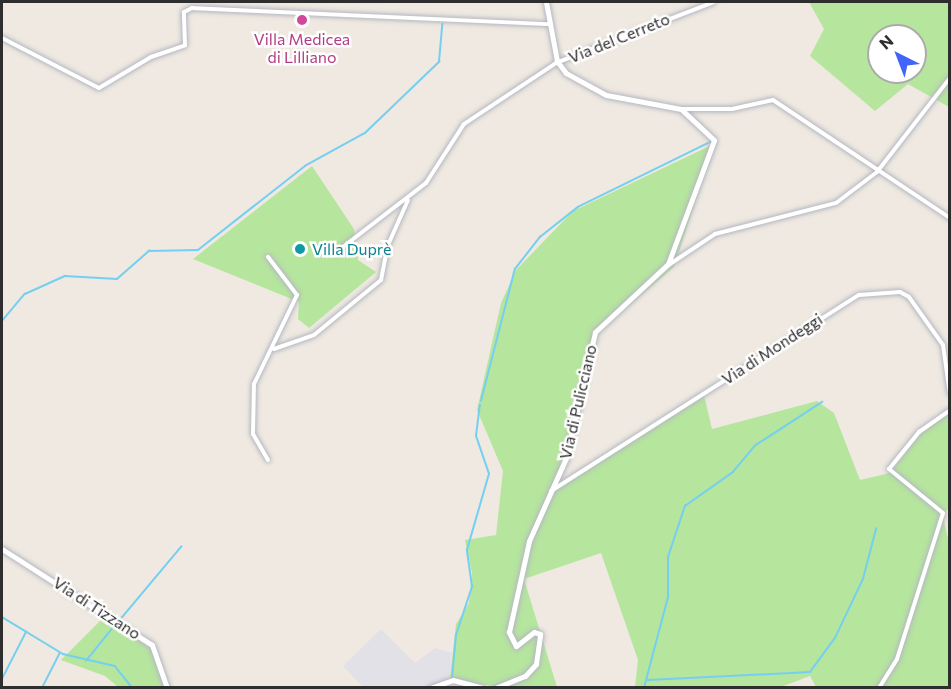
<!DOCTYPE html>
<html>
<head>
<meta charset="utf-8">
<style>
	body { margin:0 }
	#map { position:relative; width:951px; height:689px; overflow:hidden; background:#efe9e1; font-family:Commissioner,sans-serif }
	div>[style] { position:absolute }
	.industrial>* { inset:0; background:#e3e1e8 }
	.green>* { inset:0; background:#b6e59e }
	.stream>* { height:1.5px; margin:-0.75px; padding:0 0.75px; transform-origin:0.75px; border-radius:0.75px; background:#75cff0 }
	.roads { filter:drop-shadow(0 0 2px #b4b7c1) drop-shadow(0 0 2px #b4b7c1) }
	.street>* { height:4px; margin:-2px; padding:0 2px; transform-origin:2px; border-radius:2px; background:#fff }
	.secondary>* { height:5px; margin:-2.5px; padding:0 2.5px; transform-origin:2.5px; border-radius:2.5px; background:#fff }
	.dots>* { width:16px; height:16px; translate:-50% -50%; box-sizing:border-box; border:3px solid #fff; border-radius:50% }
	span { translate:-50% -50%; white-space:nowrap; text-align:center; line-height:1.15; -webkit-text-stroke:5px #fff; paint-order:stroke }
	.street-label { font-size:16px; color:#2e2e2e }
	.hotel-label { font-size:16px; color:#b23c85 }
	.culture-label { font-size:16px; color:#0d838f }
	.left { translate:0 -50%; text-align:left }
	.frame { position:absolute; inset:0; border:3px solid #2e2e2e; pointer-events:none }
	.north { position:absolute; left:867px; top:24px; width:60px; height:60px; box-sizing:border-box; background:#fff; border:2px solid #ababab; border-radius:50%; rotate:318deg; font-size:16px; font-weight:700; line-height:24px; text-align:center; color:#2e2e2e }
	.north::after { content:''; display:block; margin:auto; width:21px; height:27px; background:#4264fb; clip-path:polygon(50% 0,100% 100%,50% 72%,0 100%) }
</style>
</head>
<body>
<div id="map">
	<div class="industrial">
		<div style="clip-path:polygon(381px 629px,415px 663px,435px 648px,452px 653px,450px 678px,497px 687px,363px 687px,343px 666px)"></div>
	</div>
	<div class="green">
		<div style="clip-path:polygon(evenodd,809px 2px,949px 2px,949px 107px,908px 84px,875px 111px,810px 56px,824px 29px,809px 2px,879px 36px,915px 36px,915px 72px,879px 72px,879px 36px)"></div>
		<div style="clip-path:polygon(714px 144px,674px 267px,598px 332px,572px 447px,553px 491px,704px 395px,712px 429px,817px 401px,834px 413px,860px 480px,890px 473px,926px 427px,949px 412px,949px 507px,943px 517px,950px 547px,949px 687px,816px 687px,810px 676px,781px 687px,635px 687px,638px 660px,601px 553px,524px 579px,557px 687px,497px 687px,450px 678px,456px 624px,469px 603px,472px 573px,465px 540px,496px 535px,503px 471px,477px 410px,501px 303px,516px 270px,573px 211px)"></div>
		<div style="clip-path:polygon(312px 166px,354px 229px,358px 260px,376px 272px,309px 328px,298px 319px,299px 302px,193px 259px)"></div>
		<div style="clip-path:polygon(104px 617px,151px 649px,164px 687px,118px 687px,105px 676px,61px 660px)"></div>
	</div>
	<div class="stream">
		<div style="left:2px;top:321px;width:35px;rotate:-50deg"></div>
		<div style="left:25px;top:294px;width:44px;rotate:-24.2deg"></div>
		<div style="left:65px;top:276px;width:52px;rotate:3.3deg"></div>
		<div style="left:117px;top:279px;width:43px;rotate:-41.2deg"></div>
		<div style="left:149px;top:251px;width:49px;rotate:-1.2deg"></div>
		<div style="left:198px;top:250px;width:136px;rotate:-38.1deg"></div>
		<div style="left:305px;top:166px;width:68px;rotate:-28.8deg"></div>
		<div style="left:365px;top:133px;width:103px;rotate:-43.8deg"></div>
		<div style="left:439px;top:62px;width:38px;rotate:-85deg"></div>
		<div style="left:481px;top:401px;width:136px;rotate:-75.6deg"></div>
		<div style="left:515px;top:269px;width:41px;rotate:-52deg"></div>
		<div style="left:540px;top:237px;width:48px;rotate:-38.3deg"></div>
		<div style="left:578px;top:207px;width:147px;rotate:-26.2deg"></div>
		<div style="left:2px;top:617px;width:71px;rotate:31.2deg"></div>
		<div style="left:63px;top:654px;width:53px;rotate:13deg"></div>
		<div style="left:115px;top:666px;width:28px;rotate:51deg"></div>
		<div style="left:119px;top:621px;width:97px;rotate:-50deg"></div>
		<div style="left:86px;top:661px;width:46px;rotate:-51.1deg"></div>
		<div style="left:452px;top:678px;width:43px;rotate:-84.7deg"></div>
		<div style="left:456px;top:635px;width:51px;rotate:-71.6deg"></div>
		<div style="left:472px;top:587px;width:37px;rotate:-98deg"></div>
		<div style="left:467px;top:550px;width:79px;rotate:-73.9deg"></div>
		<div style="left:489px;top:474px;width:40px;rotate:-108.9deg"></div>
		<div style="left:476px;top:436px;width:31px;rotate:-83deg"></div>
		<div style="left:2px;top:679px;width:53px;rotate:-62.9deg"></div>
		<div style="left:648px;top:680px;width:162px;rotate:-2.8deg"></div>
		<div style="left:810px;top:672px;width:42px;rotate:-53.7deg"></div>
		<div style="left:835px;top:638px;width:65px;rotate:-64.6deg"></div>
		<div style="left:863px;top:579px;width:52px;rotate:-75.4deg"></div>
		<div style="left:42px;top:688px;width:38px;rotate:-63deg"></div>
		<div style="left:644px;top:688px;width:94px;rotate:-75.2deg"></div>
		<div style="left:668px;top:597px;width:40px;rotate:-90deg"></div>
		<div style="left:668px;top:557px;width:54px;rotate:-71.6deg"></div>
		<div style="left:685px;top:506px;width:59px;rotate:-35.3deg"></div>
		<div style="left:733px;top:472px;width:35px;rotate:-50deg"></div>
		<div style="left:756px;top:445px;width:79px;rotate:-33.1deg"></div>
	</div>
	<div class="roads">
		<div class="street">
			<div style="left:2px;top:38px;width:109px;rotate:27.3deg"></div>
			<div style="left:99px;top:88px;width:61px;rotate:-30.8deg"></div>
			<div style="left:151px;top:57px;width:36px;rotate:-19deg"></div>
			<div style="left:185px;top:45px;width:33px;rotate:-92deg"></div>
			<div style="left:184px;top:12px;width:9px;rotate:-27deg"></div>
			<div style="left:192px;top:8px;width:359px;rotate:2.6deg"></div>
			<div style="left:682px;top:109px;width:50px"></div>
			<div style="left:732px;top:109px;width:42px;rotate:-12.4deg"></div>
			<div style="left:773px;top:100px;width:213px;rotate:33.7deg"></div>
			<div style="left:335px;top:253px;width:115px;rotate:-37.6deg"></div>
			<div style="left:426px;top:183px;width:70px;rotate:-57.2deg"></div>
			<div style="left:464px;top:124px;width:110px;rotate:-33.5deg"></div>
			<div style="left:556px;top:63px;width:169px;rotate:-21.1deg"></div>
			<div style="left:667px;top:266px;width:58px;rotate:-33.7deg"></div>
			<div style="left:715px;top:234px;width:125px;rotate:-14.4deg"></div>
			<div style="left:836px;top:203px;width:51px;rotate:-37.1deg"></div>
			<div style="left:877px;top:172px;width:119px;rotate:-52.2deg"></div>
			<div style="left:274px;top:349px;width:42px;rotate:-19.3deg"></div>
			<div style="left:314px;top:335px;width:87px;rotate:-39.4deg"></div>
			<div style="left:381px;top:280px;width:36px;rotate:-79deg"></div>
			<div style="left:388px;top:245px;width:49px;rotate:-66deg"></div>
			<div style="left:268px;top:460px;width:30px;rotate:-120deg"></div>
			<div style="left:253px;top:434px;width:50px;rotate:-88.9deg"></div>
			<div style="left:254px;top:384px;width:99px;rotate:-64.2deg"></div>
			<div style="left:297px;top:295px;width:48px;rotate:-127.3deg"></div>
			<div style="left:551px;top:491px;width:365px;rotate:-32.5deg"></div>
			<div style="left:859px;top:295px;width:41px;rotate:-4.2deg"></div>
			<div style="left:900px;top:292px;width:10px;rotate:29deg"></div>
			<div style="left:909px;top:297px;width:59px;rotate:54.7deg"></div>
			<div style="left:943px;top:345px;width:49px;rotate:81.9deg"></div>
			<div style="left:879px;top:688px;width:34px;rotate:-58deg"></div>
			<div style="left:897px;top:659px;width:153px;rotate:-72.5deg"></div>
			<div style="left:943px;top:513px;width:70px;rotate:-140.8deg"></div>
			<div style="left:889px;top:469px;width:48px;rotate:-51deg"></div>
			<div style="left:919px;top:432px;width:38px;rotate:-35deg"></div>
		</div>
		<div class="secondary">
			<div style="left:2px;top:549px;width:178px;rotate:32.6deg"></div>
			<div style="left:152px;top:645px;width:46px;rotate:70.8deg"></div>
			<div style="left:430px;top:688px;width:24px;rotate:-19deg"></div>
			<div style="left:453px;top:680px;width:30px;rotate:15deg"></div>
			<div style="left:495px;top:688px;width:32px;rotate:-22deg"></div>
			<div style="left:525px;top:676px;width:16px;rotate:-47deg"></div>
			<div style="left:536px;top:664px;width:30px;rotate:-82deg"></div>
			<div style="left:540px;top:634px;width:6px;rotate:-162deg"></div>
			<div style="left:534px;top:632px;width:23px;rotate:142deg"></div>
			<div style="left:516px;top:646px;width:16px;rotate:-117deg"></div>
			<div style="left:509px;top:632px;width:93px;rotate:-77.6deg"></div>
			<div style="left:529px;top:541px;width:91px;rotate:-66deg"></div>
			<div style="left:566px;top:458px;width:129px;rotate:-77deg"></div>
			<div style="left:595px;top:332px;width:100px;rotate:-43deg"></div>
			<div style="left:668px;top:264px;width:132px;rotate:-69.6deg"></div>
			<div style="left:714px;top:140px;width:45px;rotate:-136.8deg"></div>
			<div style="left:681px;top:109px;width:76px;rotate:-169.4deg"></div>
			<div style="left:606px;top:95px;width:46px;rotate:-151.2deg"></div>
			<div style="left:566px;top:73px;width:15px;rotate:-127deg"></div>
			<div style="left:557px;top:61px;width:60px;rotate:-100.6deg"></div>
		</div>
	</div>
	<div class="dots">
		<div style="left:302px;top:20px;background:#d1479c"></div>
		<div style="left:300px;top:249px;background:#0f9aa8"></div>
	</div>
	<div class="street-label">
		<span style="left:619px;top:38px;rotate:-22deg">Via del Cerreto</span>
		<span style="left:772px;top:349px;rotate:-33deg">Via di Mondeggi</span>
		<span style="left:578px;top:402px;rotate:-77deg">Via di Pulicciano</span>
		<span style="left:97px;top:608px;rotate:33deg">Via di Tizzano</span>
	</div>
	<div class="hotel-label">
		<span style="left:302px;top:48px">Villa Medicea<br>di Lilliano</span>
	</div>
	<div class="culture-label">
		<span class="left" style="left:312px;top:249px">Villa Duprè</span>
	</div>
	<div class="frame"></div>
	<div class="north">N</div>
</div>
</body>
</html>
